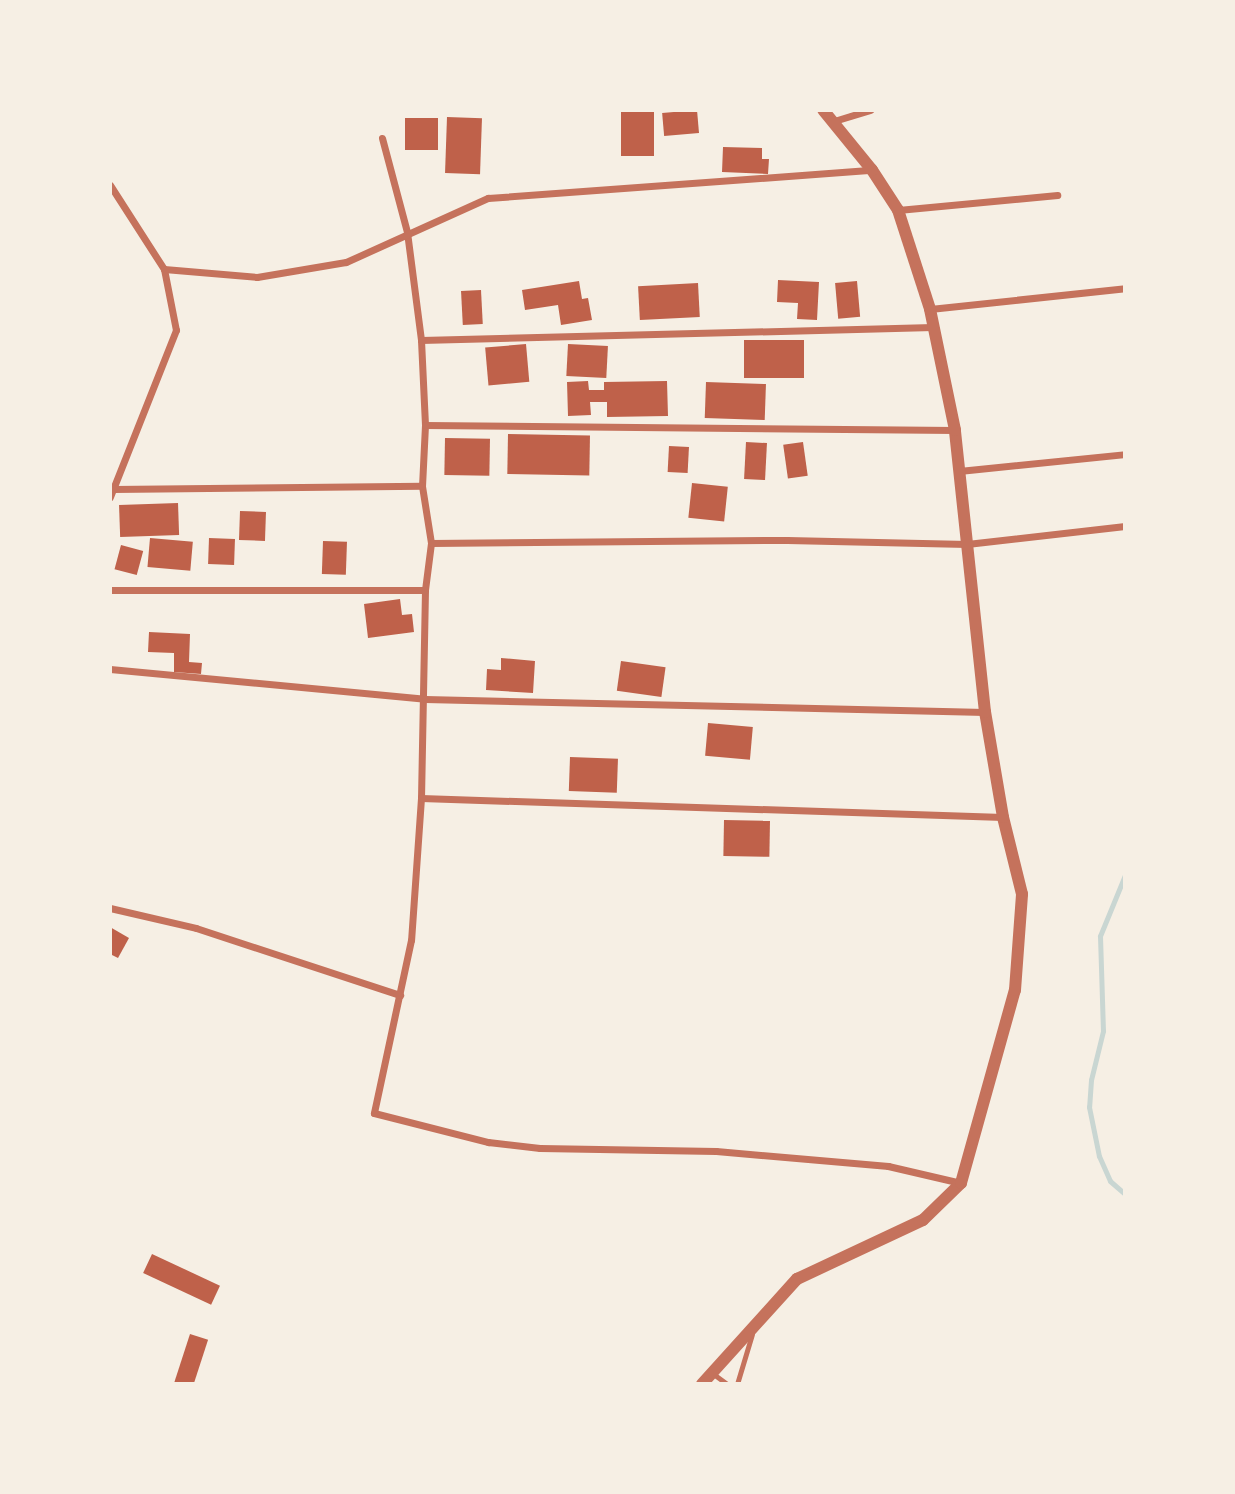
<!DOCTYPE html>
<html>
<head>
<meta charset="utf-8">
<style>
	body { margin:0 }
	#map { position:relative; width:1235px; height:1494px; overflow:hidden; background:#f6efe4; font-family:Jost,sans-serif }
	div>[style] { position:absolute }
	.stream>* { height:5px; margin:-2.5px; padding:0 2.5px; transform-origin:2.5px; border-radius:2.5px; background:#c9d6d2 }
	.building>* { inset:0; background:#bf614a; transform-origin:0 0 }
	.service>* { height:5px; margin:-2.5px; padding:0 2.5px; transform-origin:2.5px; border-radius:2.5px; background:#c5725c }
	.minor>* { height:7px; margin:-3.5px; padding:0 3.5px; transform-origin:3.5px; border-radius:3.5px; background:#c5725c }
	.tertiary>* { height:12px; margin:-6px; padding:0 6px; transform-origin:6px; border-radius:6px; background:#c5725c }
	span { translate:-50% -50%; white-space:nowrap; text-align:center; line-height:1.15; -webkit-text-stroke:5px #f6efe4; paint-order:stroke }
	.frame { position:absolute; inset:0; border:112px solid #f6efe4; pointer-events:none }
</style>
</head>
<body>
<div id="map">
	<div class="stream">
		<div style="left:1125px;top:875px;width:66px;rotate:112.3deg"></div>
		<div style="left:1100px;top:936px;width:95px;rotate:88.2deg"></div>
		<div style="left:1103px;top:1031px;width:50px;rotate:103.8deg"></div>
		<div style="left:1091px;top:1080px;width:27px;rotate:94deg"></div>
		<div style="left:1089px;top:1107px;width:50px;rotate:78.5deg"></div>
		<div style="left:1099px;top:1156px;width:27px;rotate:66deg"></div>
		<div style="left:1110px;top:1181px;width:20px;rotate:41deg"></div>
	</div>
	<div class="building">
		<div style="left:621px;top:110px;width:33px;height:46px"></div>
		<div style="left:697px;top:110px;width:23px;height:35px;rotate:85deg"></div>
		<div style="left:447px;top:117px;width:35px;height:56px;rotate:2deg"></div>
		<div style="left:405px;top:118px;width:33px;height:32px"></div>
		<div style="clip-path:polygon(723px 147px,762px 148px,762px 159px,769px 159px,768px 174px,722px 172px)"></div>
		<div style="clip-path:polygon(778px 280px,819px 282px,817px 320px,797px 319px,798px 303px,777px 302px)"></div>
		<div style="clip-path:polygon(579px 281px,582px 299px,588px 298px,592px 320px,561px 325px,558px 305px,525px 310px,522px 290px)"></div>
		<div style="left:857px;top:281px;width:36px;height:22px;rotate:85deg"></div>
		<div style="left:698px;top:283px;width:34px;height:60px;rotate:87deg"></div>
		<div style="left:481px;top:290px;width:34px;height:20px;rotate:87deg"></div>
		<div style="left:744px;top:340px;width:60px;height:38px"></div>
		<div style="left:526px;top:344px;width:38px;height:41px;rotate:85deg"></div>
		<div style="left:568px;top:344px;width:40px;height:32px;rotate:3deg"></div>
		<div style="clip-path:polygon(588px 381px,589px 390px,604px 390px,604px 382px,667px 381px,668px 416px,607px 417px,607px 402px,590px 402px,591px 415px,568px 416px,567px 382px)"></div>
		<div style="left:706px;top:382px;width:60px;height:36px;rotate:2deg"></div>
		<div style="left:508px;top:434px;width:82px;height:40px;rotate:1deg"></div>
		<div style="left:445px;top:438px;width:45px;height:37px;rotate:1deg"></div>
		<div style="left:746px;top:442px;width:21px;height:37px;rotate:3deg"></div>
		<div style="left:803px;top:442px;width:34px;height:20px;rotate:82deg"></div>
		<div style="left:669px;top:446px;width:20px;height:26px;rotate:3deg"></div>
		<div style="left:692px;top:483px;width:36px;height:35px;rotate:6deg"></div>
		<div style="left:178px;top:503px;width:32px;height:59px;rotate:88deg"></div>
		<div style="left:240px;top:511px;width:26px;height:29px;rotate:2deg"></div>
		<div style="left:150px;top:538px;width:43px;height:29px;rotate:5deg"></div>
		<div style="left:209px;top:538px;width:26px;height:26px;rotate:2deg"></div>
		<div style="left:323px;top:541px;width:24px;height:33px;rotate:2deg"></div>
		<div style="left:121px;top:545px;width:23px;height:25px;rotate:15deg"></div>
		<div style="clip-path:polygon(400px 599px,402px 615px,412px 614px,414px 632px,368px 638px,364px 604px)"></div>
		<div style="clip-path:polygon(149px 632px,190px 634px,189px 662px,202px 663px,201px 674px,174px 672px,174px 653px,148px 652px)"></div>
		<div style="clip-path:polygon(501px 658px,535px 661px,533px 693px,486px 690px,487px 669px,501px 670px)"></div>
		<div style="left:621px;top:661px;width:45px;height:30px;rotate:8deg"></div>
		<div style="left:708px;top:723px;width:45px;height:33px;rotate:5deg"></div>
		<div style="left:570px;top:757px;width:48px;height:34px;rotate:2deg"></div>
		<div style="left:724px;top:820px;width:46px;height:36px;rotate:1deg"></div>
		<div style="clip-path:polygon(110px 927px,129px 938px,118px 958px,110px 954px)"></div>
		<div style="left:152px;top:1254px;width:75px;height:21px;rotate:25deg"></div>
		<div style="left:190px;top:1334px;width:19px;height:52px;rotate:18deg"></div>
	</div>
	<div class="service">
		<div style="left:712px;top:1373px;width:19px;rotate:36deg"></div>
		<div style="left:737px;top:1384px;width:52px;rotate:-73.3deg"></div>
	</div>
	<div class="minor">
		<div style="left:834px;top:121px;width:38px;rotate:-17deg"></div>
		<div style="left:382px;top:138px;width:97px;rotate:75.1deg"></div>
		<div style="left:407px;top:232px;width:109px;rotate:82.6deg"></div>
		<div style="left:421px;top:340px;width:85px;rotate:87.3deg"></div>
		<div style="left:425px;top:425px;width:61px;rotate:92.8deg"></div>
		<div style="left:422px;top:486px;width:58px;rotate:81deg"></div>
		<div style="left:431px;top:543px;width:47px;rotate:97.3deg"></div>
		<div style="left:425px;top:590px;width:208px;rotate:91.1deg"></div>
		<div style="left:421px;top:798px;width:142px;rotate:94deg"></div>
		<div style="left:411px;top:940px;width:177px;rotate:102.1deg"></div>
		<div style="left:374px;top:1113px;width:118px;rotate:14.3deg"></div>
		<div style="left:488px;top:1142px;width:52px;rotate:6.6deg"></div>
		<div style="left:540px;top:1148px;width:176px;rotate:1deg"></div>
		<div style="left:716px;top:1151px;width:173px;rotate:5deg"></div>
		<div style="left:888px;top:1166px;width:75px;rotate:13.1deg"></div>
		<div style="left:110px;top:185px;width:100px;rotate:57.3deg"></div>
		<div style="left:164px;top:269px;width:62px;rotate:78.9deg"></div>
		<div style="left:176px;top:330px;width:180px;rotate:111.6deg"></div>
		<div style="left:898px;top:210px;width:160px;rotate:-5.4deg"></div>
		<div style="left:164px;top:269px;width:93px;rotate:4.9deg"></div>
		<div style="left:257px;top:277px;width:90px;rotate:-9.6deg"></div>
		<div style="left:346px;top:262px;width:156px;rotate:-24.3deg"></div>
		<div style="left:488px;top:198px;width:385px;rotate:-4.2deg"></div>
		<div style="left:930px;top:309px;width:196px;rotate:-6.1deg"></div>
		<div style="left:421px;top:340px;width:512px;rotate:-1.45deg"></div>
		<div style="left:425px;top:425px;width:530px;rotate:0.54deg"></div>
		<div style="left:959px;top:471px;width:167px;rotate:-5.8deg"></div>
		<div style="left:113px;top:489px;width:309px;rotate:-0.6deg"></div>
		<div style="left:431px;top:543px;width:356px;rotate:-0.5deg"></div>
		<div style="left:787px;top:540px;width:180px;rotate:1.3deg"></div>
		<div style="left:967px;top:544px;width:159px;rotate:-6.5deg"></div>
		<div style="left:110px;top:590px;width:315px"></div>
		<div style="left:110px;top:669px;width:316px;rotate:5.4deg"></div>
		<div style="left:425px;top:699px;width:560px;rotate:1.33deg"></div>
		<div style="left:421px;top:798px;width:582px;rotate:1.87deg"></div>
		<div style="left:110px;top:908px;width:88px;rotate:13.1deg"></div>
		<div style="left:196px;top:928px;width:215px;rotate:18.2deg"></div>
	</div>
	<div class="tertiary">
		<div style="left:702px;top:1384px;width:142px;rotate:-47.9deg"></div>
		<div style="left:797px;top:1279px;width:139px;rotate:-25.1deg"></div>
		<div style="left:923px;top:1220px;width:53px;rotate:-44.2deg"></div>
		<div style="left:961px;top:1183px;width:200px;rotate:-74.4deg"></div>
		<div style="left:1015px;top:990px;width:96px;rotate:-85.8deg"></div>
		<div style="left:1022px;top:894px;width:79px;rotate:-103.9deg"></div>
		<div style="left:1003px;top:817px;width:107px;rotate:-99.7deg"></div>
		<div style="left:985px;top:712px;width:284px;rotate:-96.1deg"></div>
		<div style="left:955px;top:430px;width:124px;rotate:-101.7deg"></div>
		<div style="left:930px;top:309px;width:104px;rotate:-107.9deg"></div>
		<div style="left:898px;top:210px;width:48px;rotate:-123deg"></div>
		<div style="left:872px;top:170px;width:77px;rotate:-129.2deg"></div>
	</div>
	<div class="frame"></div>
</div>
</body>
</html>
